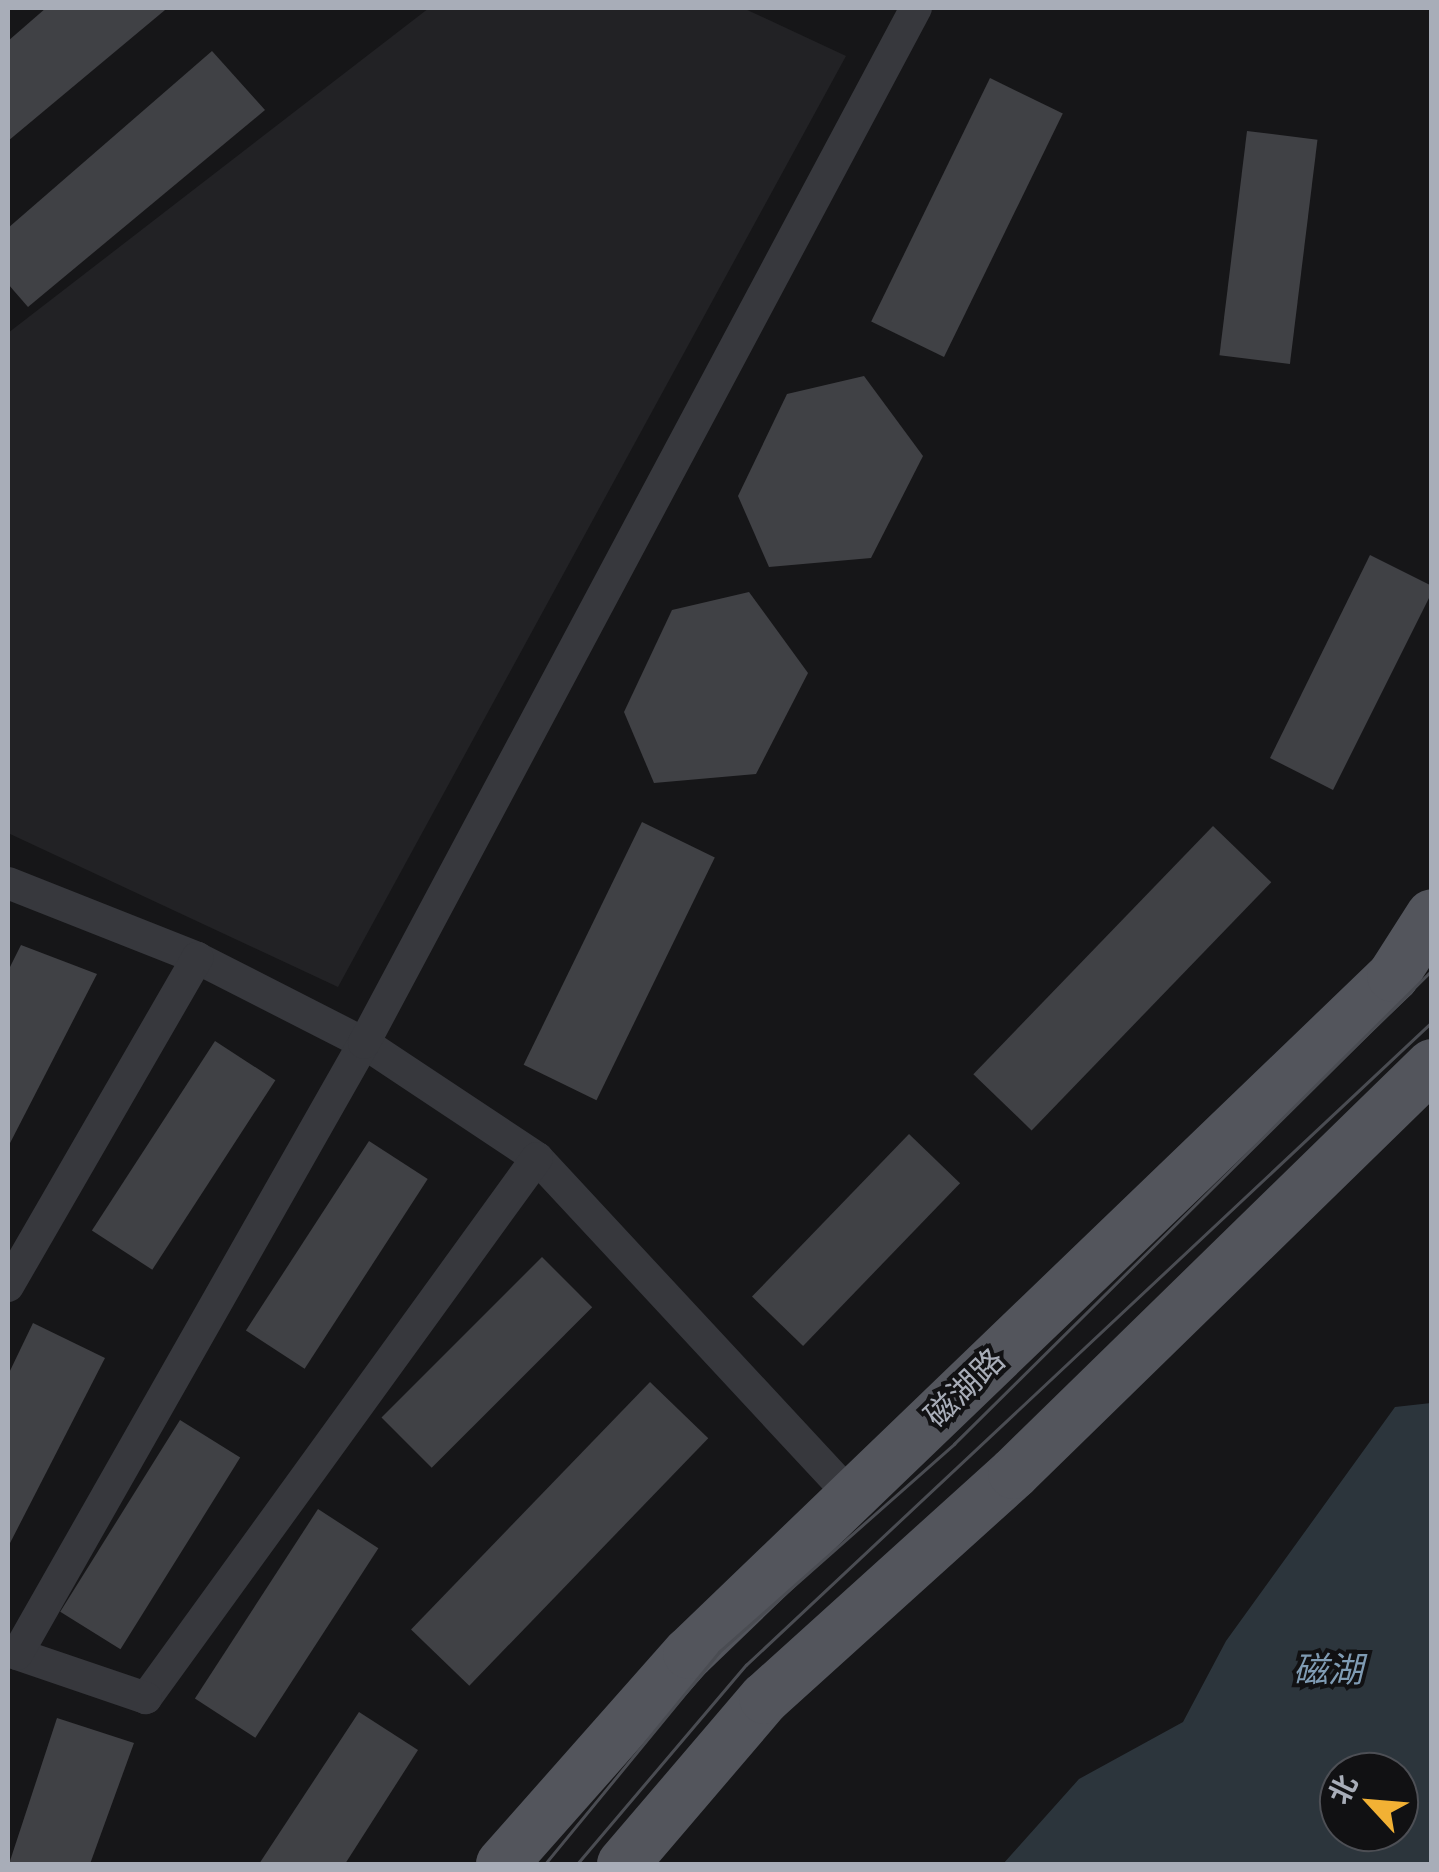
<!DOCTYPE html>
<html>
<head>
<meta charset="utf-8">
<style>
	body { margin:0 }
	#map { position:relative; width:1439px; height:1872px; overflow:hidden; background:#161618; font-family:"Roboto Condensed","Noto Sans SC",sans-serif }
	div>[style] { position:absolute }
	.built>* { inset:0; background:#222225 }
	.water>* { inset:0; background:#2c353c }
	.building>* { inset:0; background:#404145; transform-origin:0 0 }
	.minor>* { height:32px; margin:-16px; padding:0 16px; transform-origin:16px; border-radius:16px; background:#37383d }
	.primary>* { height:52px; margin:-26px; padding:0 26px; transform-origin:26px; border-radius:26px; background:#53555c }
	.tram>* { height:2.5px; margin:-1.25px; padding:0 1.25px; transform-origin:1.25px; border-radius:1.25px; background:#4a4c52 }
	span { translate:-50% -50%; white-space:nowrap; text-align:center; line-height:1.15; -webkit-text-stroke:8px #111113; paint-order:stroke }
	.street-label { font-size:32px; color:#a8adb8 }
	.water-label { font-size:35px; color:#7f9bb3; font-style:italic }
	.frame { position:absolute; inset:0; border:10px solid #a8adb8; pointer-events:none }
	.north { position:absolute; left:1319px; top:1752px; width:100px; height:100px; box-sizing:border-box; background:#111113; border:2px solid #4d4f55; border-radius:50%; rotate:296deg; font-size:28px; font-weight:700; line-height:40px; text-align:center; color:#a8adb8 }
	.north::after { content:''; display:block; margin:auto; width:35px; height:45px; background:#f2b134; clip-path:polygon(50% 0,100% 100%,50% 72%,0 100%) }
</style>
</head>
<body>
<div id="map">
	<div class="built">
		<div style="clip-path:polygon(429px 8px,743px 8px,846px 56px,338px 987px,8px 833px,8px 333px)"></div>
	</div>
	<div class="water">
		<div style="clip-path:polygon(evenodd,1431px 1403px,1431px 1864px,1003px 1864px,1079px 1779px,1183px 1722px,1226px 1641px,1395px 1407px,1431px 1403px,1339px 1772px,1399px 1772px,1399px 1832px,1339px 1832px,1339px 1772px)"></div>
	</div>
	<div class="building">
		<div style="clip-path:polygon(46px 8px,165px 10px,8px 141px,8px 41px)"></div>
		<div style="clip-path:polygon(212px 51px,265px 110px,28px 307px,8px 284px,8px 228px)"></div>
		<div style="left:990px;top:78px;width:81px;height:271px;rotate:26deg"></div>
		<div style="left:1247px;top:131px;width:71px;height:226px;rotate:7deg"></div>
		<div style="clip-path:polygon(864px 376px,923px 456px,871px 558px,769px 567px,738px 496px,787px 394px)"></div>
		<div style="clip-path:polygon(1370px 555px,1432px 586px,1432px 592px,1333px 790px,1270px 758px)"></div>
		<div style="clip-path:polygon(749px 592px,808px 673px,756px 774px,654px 783px,624px 712px,672px 610px)"></div>
		<div style="left:642px;top:822px;width:81px;height:270px;rotate:26deg"></div>
		<div style="left:1213px;top:826px;width:81px;height:345px;rotate:44deg"></div>
		<div style="clip-path:polygon(21px 945px,97px 974px,8px 1147px,8px 971px)"></div>
		<div style="left:215px;top:1041px;width:72px;height:226px;rotate:33deg"></div>
		<div style="left:909px;top:1134px;width:71px;height:226px;rotate:44deg"></div>
		<div style="left:369px;top:1141px;width:70px;height:226px;rotate:33deg"></div>
		<div style="left:542px;top:1257px;width:71px;height:227px;rotate:45deg"></div>
		<div style="clip-path:polygon(33px 1323px,105px 1358px,8px 1547px,8px 1375px)"></div>
		<div style="left:650px;top:1382px;width:81px;height:344px;rotate:44deg"></div>
		<div style="left:180px;top:1420px;width:71px;height:226px;rotate:32deg"></div>
		<div style="left:318px;top:1509px;width:72px;height:226px;rotate:33deg"></div>
		<div style="clip-path:polygon(359px 1712px,418px 1750px,345px 1864px,259px 1864px)"></div>
		<div style="clip-path:polygon(57px 1718px,134px 1743px,90px 1864px,9px 1864px)"></div>
	</div>
	<div class="minor">
		<div style="left:8px;top:883px;width:203px;rotate:21.6deg"></div>
		<div style="left:197px;top:958px;width:187px;rotate:27deg"></div>
		<div style="left:364px;top:1043px;width:208px;rotate:33.6deg"></div>
		<div style="left:537px;top:1158px;width:463px;rotate:47.1deg"></div>
		<div style="left:537px;top:1158px;width:667px;rotate:125.91deg"></div>
		<div style="left:146px;top:1698px;width:136px;rotate:-161.2deg"></div>
		<div style="left:17px;top:1654px;width:703px;rotate:-60.41deg"></div>
		<div style="left:364px;top:1043px;width:1173px;rotate:-61.93deg"></div>
		<div style="left:8px;top:1286px;width:379px;rotate:-60deg"></div>
	</div>
	<div class="primary">
		<div style="left:502px;top:1864px;width:282px;rotate:-48.5deg"></div>
		<div style="left:689px;top:1653px;width:977px;rotate:-43.88deg"></div>
		<div style="left:1393px;top:976px;width:72px;rotate:-57.4deg"></div>
		<div style="left:623px;top:1864px;width:218px;rotate:-49.5deg"></div>
		<div style="left:765px;top:1698px;width:336px;rotate:-42.1deg"></div>
		<div style="left:1014px;top:1473px;width:584px;rotate:-44.31deg"></div>
	</div>
	<div class="tram">
		<div style="left:545px;top:1864px;width:274px;rotate:-50.6deg"></div>
		<div style="left:719px;top:1652px;width:314px;rotate:-41.5deg"></div>
		<div style="left:954px;top:1444px;width:673px;rotate:-44.76deg"></div>
		<div style="left:577px;top:1864px;width:261px;rotate:-49.7deg"></div>
		<div style="left:746px;top:1665px;width:940px;rotate:-43.15deg"></div>
	</div>
	<div class="street-label">
		<span style="left:965px;top:1388px;rotate:-44deg">磁湖路</span>
	</div>
	<div class="water-label">
		<span style="left:1328px;top:1671px">磁湖</span>
	</div>
	<div class="frame"></div>
	<div class="north">北</div>
</div>
</body>
</html>
